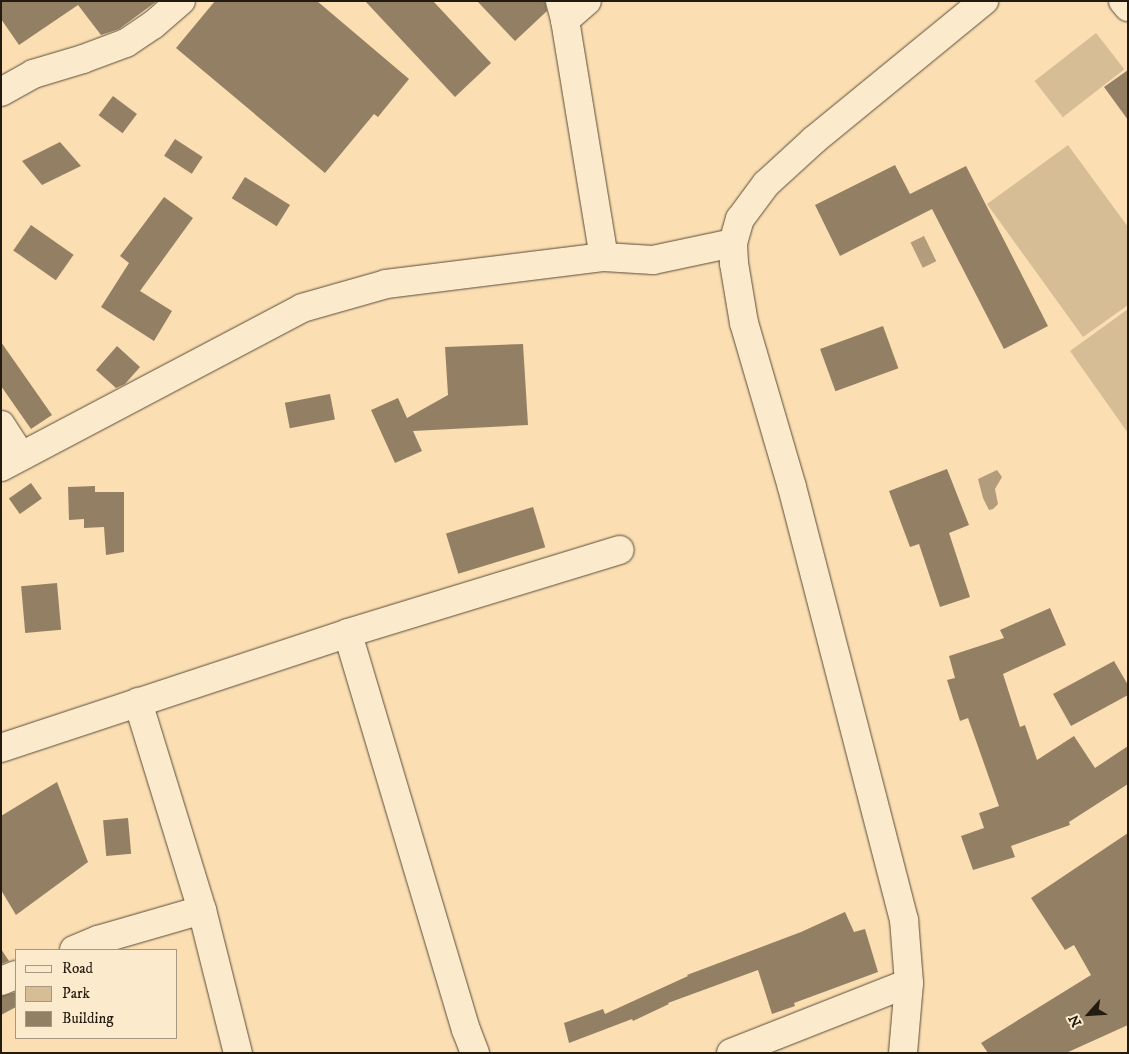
<!DOCTYPE html>
<html>
<head>
<meta charset="utf-8">
<style>
	body { margin:0 }
	#map { position:relative; width:1129px; height:1054px; overflow:hidden; background:#fbdeb2; font-family:"IM FELL DW Pica",serif }
	div>[style] { position:absolute }
	.green>* { inset:0; background:#d6bd96; transform-origin:0 0 }
	.water>* { inset:0; background:#b29c7b; transform-origin:0 0 }
	.building>* { inset:0; background:#938064; transform-origin:0 0 }
	.roads { filter:drop-shadow(0 0 1px #594c38) drop-shadow(0 0 1px #594c38) }
	.minor>* { height:28px; margin:-14px; padding:0 14px; transform-origin:14px; border-radius:14px; background:#fceacd }
	span { translate:-50% -50%; white-space:nowrap; text-align:center; line-height:1.15; -webkit-text-stroke:5px #fceacd; paint-order:stroke }
	.frame { position:absolute; inset:0; border:2px solid #231b10; pointer-events:none }
	.legend { position:absolute; left:15px; top:949px; width:162px; height:90px; box-sizing:border-box; background:#fceacd; border:1px solid #a59781; margin:0; padding:6px 9px; list-style:none; font-size:15px; color:#231b10 }
	.legend li { display:flex; align-items:center; gap:10px; height:25px }
	.legend b { width:25px; border:1px solid #a59781 }
	.north { position:absolute; left:1064px; top:989px; width:50px; height:50px; -webkit-text-stroke:4px #fceacd; paint-order:stroke; rotate:244deg; font-size:14px; font-weight:700; line-height:20px; text-align:center; color:#231b10 }
	.north::after { content:''; display:block; margin:auto; width:18px; height:22px; background:#231b10; clip-path:polygon(50% 0,100% 100%,50% 72%,0 100%) }
</style>
</head>
<body>
<div id="map">
	<div class="green">
		<div style="left:1096px;top:33px;width:46px;height:78px;rotate:52deg"></div>
		<div style="clip-path:polygon(1068px 145px,1128px 227px,1128px 305px,1083px 337px,987px 204px)"></div>
		<div style="clip-path:polygon(1128px 309px,1128px 433px,1070px 351px)"></div>
	</div>
	<div class="water">
		<div style="left:924px;top:236px;width:28px;height:15px;rotate:64deg"></div>
		<div style="clip-path:polygon(997px 470px,1002px 477px,995px 489px,998px 504px,993px 509px,989px 510px,983px 498px,978px 479px)"></div>
	</div>
	<div class="building">
		<div style="clip-path:polygon(1px 1px,157px 1px,119px 29px,101px 35px,78px 5px,19px 45px,1px 19px)"></div>
		<div style="clip-path:polygon(215px 1px,317px 1px,409px 79px,378px 117px,374px 114px,325px 173px,176px 48px)"></div>
		<div style="clip-path:polygon(365px 1px,433px 1px,491px 63px,455px 97px)"></div>
		<div style="clip-path:polygon(477px 1px,545px 1px,547px 11px,515px 41px)"></div>
		<div style="clip-path:polygon(1128px 70px,1128px 120px,1104px 87px)"></div>
		<div style="left:113px;top:96px;width:30px;height:24px;rotate:37deg"></div>
		<div style="left:175px;top:139px;width:33px;height:20px;rotate:33deg"></div>
		<div style="clip-path:polygon(60px 142px,81px 166px,42px 185px,22px 161px)"></div>
		<div style="clip-path:polygon(895px 165px,910px 194px,966px 166px,1048px 326px,1004px 349px,932px 209px,840px 256px,815px 205px)"></div>
		<div style="left:245px;top:177px;width:53px;height:25px;rotate:32deg"></div>
		<div style="clip-path:polygon(164px 197px,193px 218px,140px 291px,172px 311px,154px 341px,101px 307px,129px 263px,120px 256px)"></div>
		<div style="left:31px;top:225px;width:52px;height:31px;rotate:35deg"></div>
		<div style="left:883px;top:326px;width:45px;height:67px;rotate:70deg"></div>
		<div style="clip-path:polygon(1px 342px,52px 415px,31px 429px,1px 386px)"></div>
		<div style="clip-path:polygon(523px 344px,528px 425px,413px 431px,422px 451px,395px 463px,371px 410px,398px 398px,407px 418px,448px 395px,445px 347px)"></div>
		<div style="clip-path:polygon(117px 346px,140px 367px,125px 384px,116px 388px,96px 370px)"></div>
		<div style="left:330px;top:394px;width:26px;height:46px;rotate:79deg"></div>
		<div style="clip-path:polygon(947px 469px,969px 525px,949px 533px,970px 597px,940px 607px,919px 544px,910px 547px,889px 491px)"></div>
		<div style="left:31px;top:483px;width:19px;height:27px;rotate:55deg"></div>
		<div style="clip-path:polygon(95px 486px,95px 492px,124px 492px,124px 552px,106px 555px,104px 527px,84px 528px,84px 519px,69px 520px,68px 487px)"></div>
		<div style="left:533px;top:507px;width:42px;height:91px;rotate:73deg"></div>
		<div style="left:57px;top:583px;width:47px;height:36px;rotate:85deg"></div>
		<div style="clip-path:polygon(1050px 608px,1066px 645px,1003px 674px,1020px 727px,1025px 725px,1037px 760px,1074px 736px,1095px 768px,1128px 746px,1128px 784px,1069px 822px,1070px 825px,1011px 846px,1015px 857px,973px 870px,961px 836px,984px 828px,979px 813px,999px 806px,968px 718px,960px 721px,947px 680px,955px 678px,949px 656px,1004px 638px,1000px 630px)"></div>
		<div style="clip-path:polygon(1114px 661px,1128px 685px,1128px 695px,1071px 726px,1053px 694px)"></div>
		<div style="clip-path:polygon(57px 782px,88px 862px,16px 915px,1px 890px,1px 816px)"></div>
		<div style="left:128px;top:818px;width:36px;height:25px;rotate:85deg"></div>
		<div style="clip-path:polygon(1128px 833px,1128px 1025px,1066px 1053px,988px 1053px,981px 1043px,1091px 975px,1074px 945px,1065px 950px,1031px 898px)"></div>
		<div style="clip-path:polygon(845px 912px,854px 932px,865px 929px,878px 972px,794px 1003px,795px 1006px,772px 1014px,758px 970px,668px 1003px,669px 1004px,633px 1021px,632px 1019px,569px 1043px,564px 1023px,603px 1009px,605px 1014px,688px 976px,687px 975px,801px 932px)"></div>
		<div style="clip-path:polygon(1px 949px,9px 961px,1px 964px)"></div>
		<div style="clip-path:polygon(16px 992px,16px 1007px,1px 1015px,1px 996px)"></div>
	</div>
	<div class="roads">
		<div class="minor">
			<div style="left:560px;top:1px;width:20px;rotate:75deg"></div>
			<div style="left:565px;top:20px;width:240px;rotate:80.7deg"></div>
			<div style="left:1123px;top:1px;width:8px;rotate:50deg"></div>
			<div style="left:565px;top:20px;width:29px;rotate:-41deg"></div>
			<div style="left:1px;top:92px;width:37px;rotate:-29deg"></div>
			<div style="left:33px;top:74px;width:52px;rotate:-16.7deg"></div>
			<div style="left:83px;top:59px;width:46px;rotate:-20.4deg"></div>
			<div style="left:126px;top:43px;width:32px;rotate:-34deg"></div>
			<div style="left:153px;top:25px;width:37px;rotate:-41deg"></div>
			<div style="left:1px;top:425px;width:37px;rotate:57deg"></div>
			<div style="left:1px;top:467px;width:340px;rotate:-27.8deg"></div>
			<div style="left:302px;top:308px;width:87px;rotate:-15.9deg"></div>
			<div style="left:386px;top:284px;width:220px;rotate:-7.1deg"></div>
			<div style="left:604px;top:257px;width:49px;rotate:3.5deg"></div>
			<div style="left:653px;top:260px;width:82px;rotate:-12deg"></div>
			<div style="left:138px;top:702px;width:218px;rotate:72.9deg"></div>
			<div style="left:202px;top:910px;width:147px;rotate:75.9deg"></div>
			<div style="left:1px;top:748px;width:366px;rotate:-18.3deg"></div>
			<div style="left:74px;top:950px;width:26px;rotate:-23deg"></div>
			<div style="left:98px;top:940px;width:108px;rotate:-16.1deg"></div>
			<div style="left:1px;top:981px;width:16px;rotate:-22deg"></div>
			<div style="left:475px;top:1053px;width:25px;rotate:-111deg"></div>
			<div style="left:466px;top:1030px;width:414px;rotate:-106.6deg"></div>
			<div style="left:348px;top:633px;width:284px;rotate:-17deg"></div>
			<div style="left:731px;top:1053px;width:191px;rotate:-21.5deg"></div>
			<div style="left:903px;top:1053px;width:70px;rotate:-85.1deg"></div>
			<div style="left:909px;top:983px;width:63px;rotate:-94.5deg"></div>
			<div style="left:904px;top:920px;width:447px;rotate:-104.5deg"></div>
			<div style="left:792px;top:487px;width:171px;rotate:-106.3deg"></div>
			<div style="left:744px;top:323px;width:61px;rotate:-99.5deg"></div>
			<div style="left:734px;top:263px;width:20px;rotate:-93deg"></div>
			<div style="left:733px;top:243px;width:25px;rotate:-74deg"></div>
			<div style="left:740px;top:219px;width:44px;rotate:-53.4deg"></div>
			<div style="left:766px;top:184px;width:65px;rotate:-42.5deg"></div>
			<div style="left:814px;top:140px;width:220px;rotate:-39.3deg"></div>
		</div>
	</div>
	<div class="frame"></div>
	<ul class="legend">
	<li><b style="height:6px;background:#fceacd"></b>Road</li>
	<li><b style="height:14px;background:#d6bd96"></b>Park</li>
	<li><b style="height:14px;background:#938064"></b>Building</li>
	</ul>
	<div class="north">N</div>
</div>
</body>
</html>
